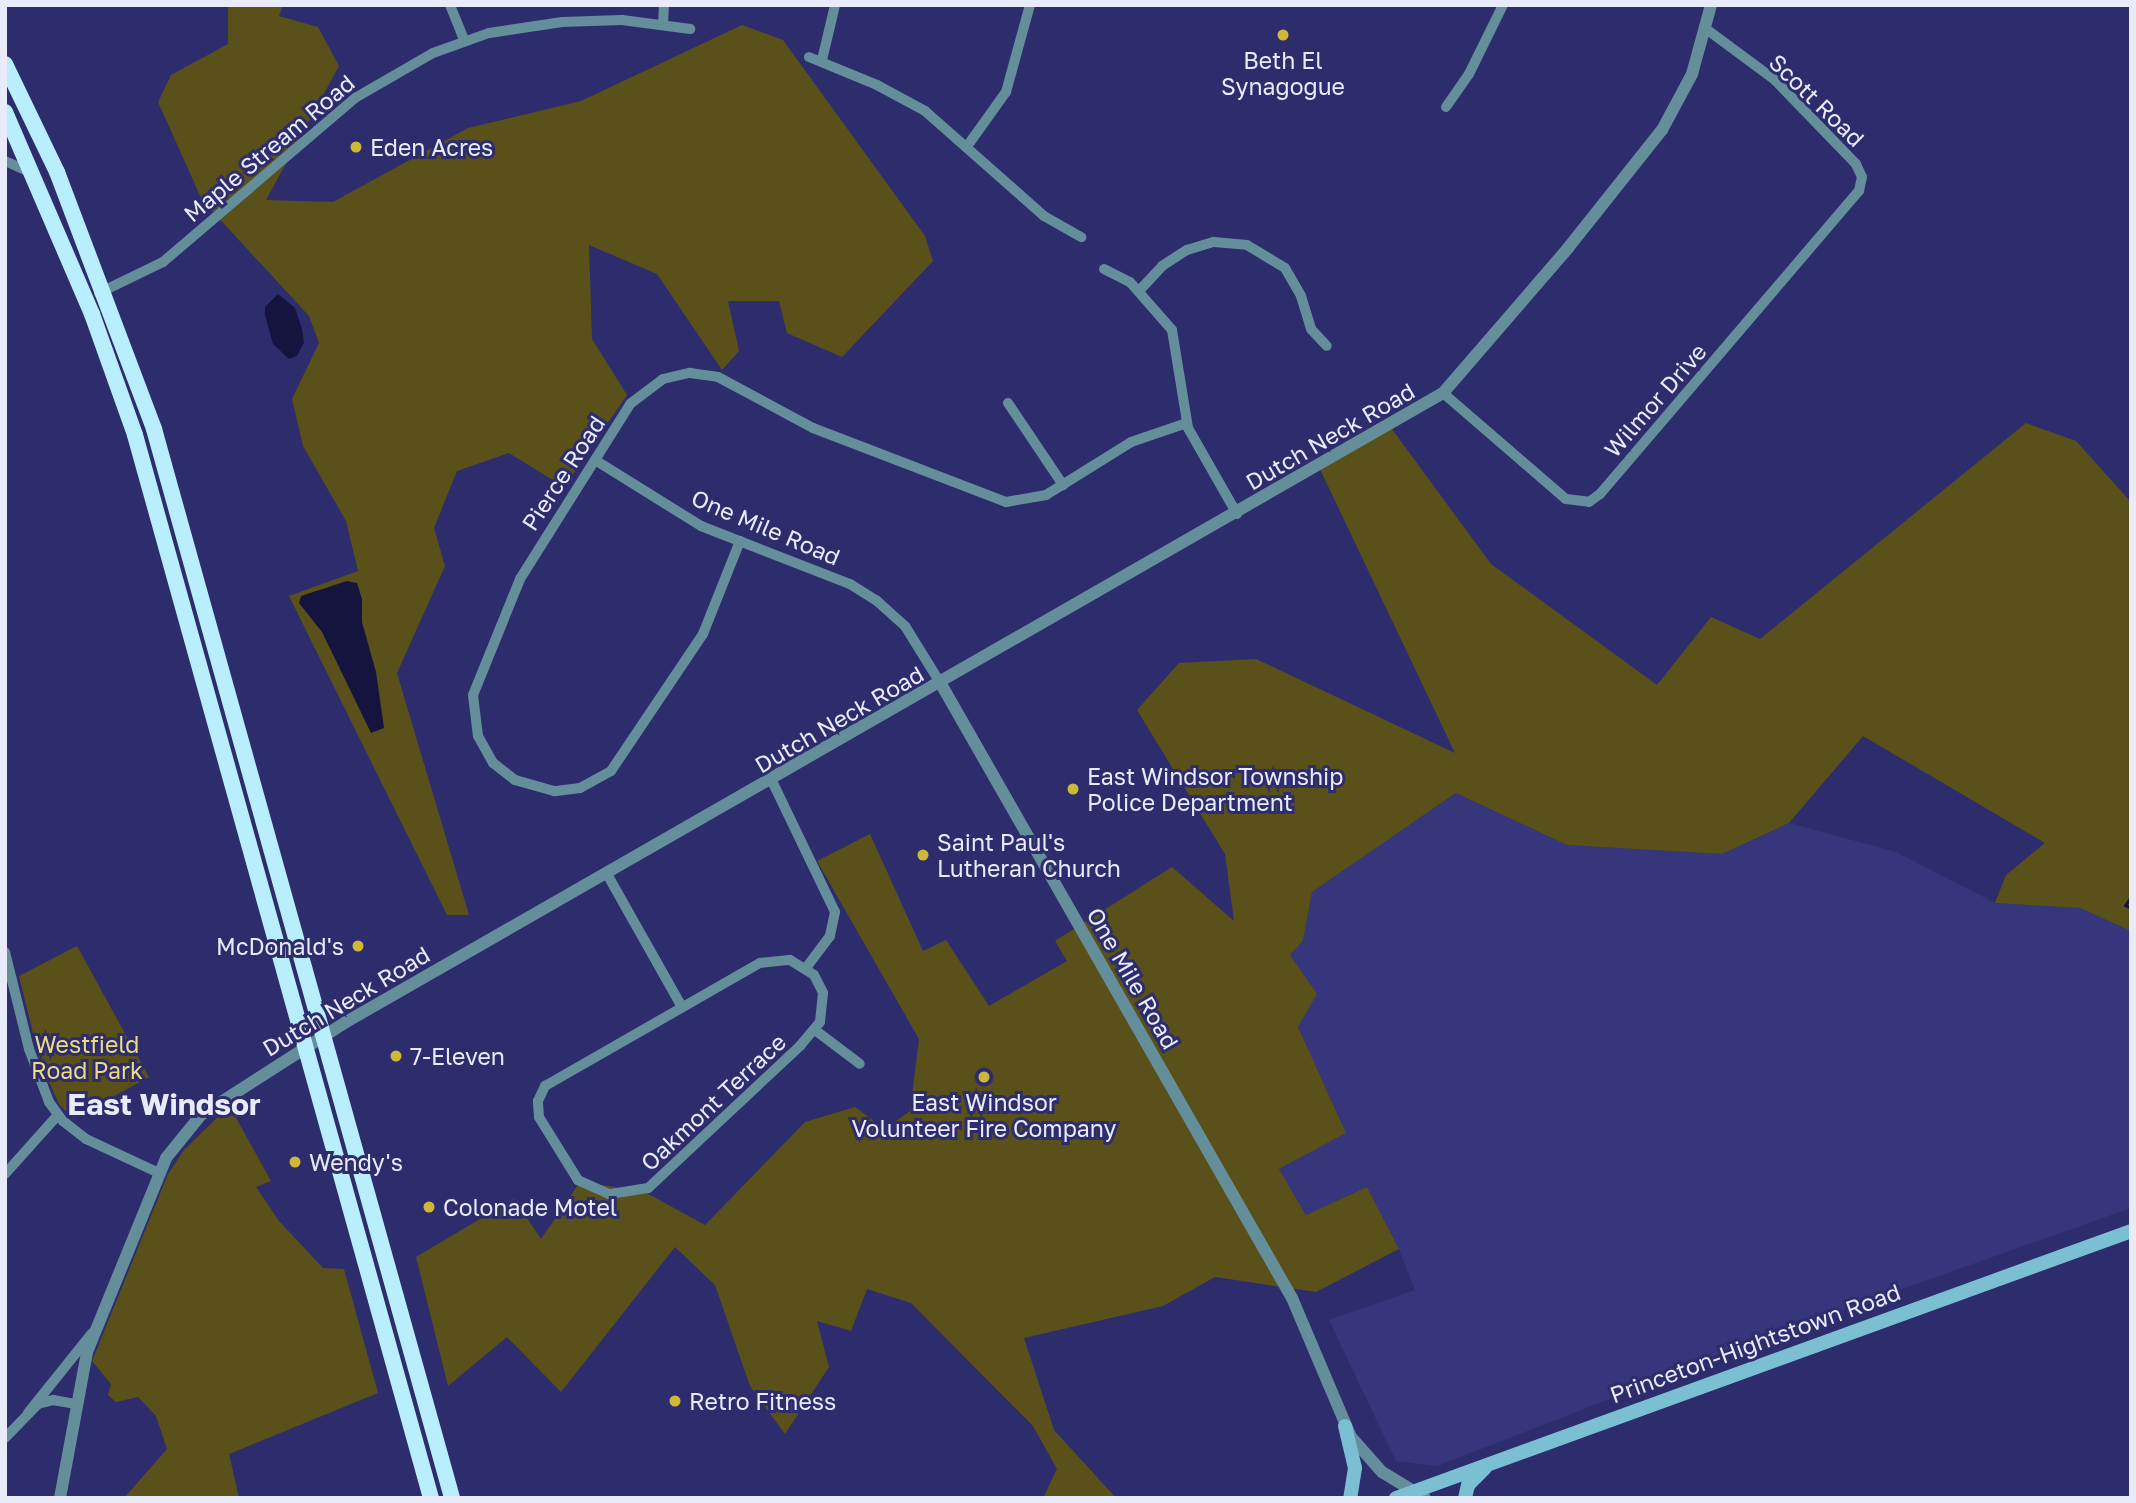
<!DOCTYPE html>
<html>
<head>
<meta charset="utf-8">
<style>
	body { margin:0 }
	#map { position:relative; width:2136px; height:1503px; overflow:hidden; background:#2d2d6e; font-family:"Golos Text",sans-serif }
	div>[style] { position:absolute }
	.built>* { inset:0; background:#36367d }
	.green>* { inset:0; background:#5a5019 }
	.water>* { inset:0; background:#15143f }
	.stream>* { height:2.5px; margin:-1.25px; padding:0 1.25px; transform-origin:1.25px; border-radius:1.25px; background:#15143f }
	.minor>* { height:10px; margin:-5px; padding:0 5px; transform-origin:5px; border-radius:5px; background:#658e9b }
	.tertiary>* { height:12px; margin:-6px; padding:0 6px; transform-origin:6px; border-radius:6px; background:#658e9b }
	.secondary>* { height:14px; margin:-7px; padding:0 7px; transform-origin:7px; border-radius:7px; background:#7bbfd3 }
	.trunk>* { height:16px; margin:-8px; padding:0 8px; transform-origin:8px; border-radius:8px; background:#b8eefe }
	.dots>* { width:19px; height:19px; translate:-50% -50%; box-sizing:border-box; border:4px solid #2d2d6e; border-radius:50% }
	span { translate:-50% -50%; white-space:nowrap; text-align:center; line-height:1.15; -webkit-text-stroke:6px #2d2d6e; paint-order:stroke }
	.poi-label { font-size:23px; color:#e9ebfb }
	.left { translate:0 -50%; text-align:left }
	.right { translate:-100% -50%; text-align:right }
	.street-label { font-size:23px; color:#e9ebfb }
	.park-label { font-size:23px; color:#ecdb83 }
	.district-label { font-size:30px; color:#e9ebfb; font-weight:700 }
	.frame { position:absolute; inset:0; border:7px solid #e9ebfb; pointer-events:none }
</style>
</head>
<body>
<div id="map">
	<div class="built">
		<div style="clip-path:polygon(1457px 793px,1567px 845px,1722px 854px,1789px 823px,1896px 852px,1995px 903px,2080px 908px,2131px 931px,2131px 1208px,1792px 1328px,1437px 1466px,1396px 1461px,1329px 1320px,1415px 1290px,1399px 1249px,1367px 1187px,1306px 1215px,1279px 1169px,1346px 1133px,1298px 1027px,1316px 994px,1290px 955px,1303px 941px,1312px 892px)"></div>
	</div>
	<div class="green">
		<div style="clip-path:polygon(228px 5px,283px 5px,279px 16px,318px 27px,339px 66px,266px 200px,333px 202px,468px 128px,581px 101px,742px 25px,783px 40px,925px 236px,933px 261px,842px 357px,787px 333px,779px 301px,728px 301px,739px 351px,722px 370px,657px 274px,589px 245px,592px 339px,627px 395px,564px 487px,509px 453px,457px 471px,434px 528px,445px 566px,397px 673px,469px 915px,447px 915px,289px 596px,358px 571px,346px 521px,303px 446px,292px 399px,319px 343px,309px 316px,202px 200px,158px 102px,171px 75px,228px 44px)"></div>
		<div style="clip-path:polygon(2026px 423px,2076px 441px,2131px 502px,2131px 931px,2080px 908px,1995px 903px,2006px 875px,2045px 843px,1863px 736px,1789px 823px,1722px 854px,1567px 845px,1456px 793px,1312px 892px,1303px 941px,1290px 955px,1317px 994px,1298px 1027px,1346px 1133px,1279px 1169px,1306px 1215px,1367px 1187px,1399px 1249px,1316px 1292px,1215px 1277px,1163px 1306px,1024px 1338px,1054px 1430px,1116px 1498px,1043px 1498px,1057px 1469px,1033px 1426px,911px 1303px,867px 1289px,851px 1331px,817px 1321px,829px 1367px,785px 1434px,750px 1386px,715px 1285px,675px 1247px,561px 1392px,507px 1337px,448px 1386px,416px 1257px,514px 1199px,541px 1239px,580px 1182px,643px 1191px,705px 1225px,805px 1122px,855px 1107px,885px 1129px,910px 1111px,919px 1039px,817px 861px,870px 834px,923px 951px,946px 940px,989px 1006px,1067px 961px,1055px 941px,1172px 867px,1234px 921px,1225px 854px,1137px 710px,1179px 663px,1256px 659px,1455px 753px,1318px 465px,1389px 425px,1491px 564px,1657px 685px,1711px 617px,1760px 639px)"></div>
		<div style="clip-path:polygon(77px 946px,149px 1077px,73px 1119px,59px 1104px,40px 1062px,19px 976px)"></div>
		<div style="clip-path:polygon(224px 1111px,235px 1116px,271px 1181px,256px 1187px,279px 1221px,323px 1268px,344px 1269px,378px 1393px,229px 1454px,239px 1498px,124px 1498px,167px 1449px,156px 1416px,138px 1397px,116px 1402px,108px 1395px,111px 1384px,92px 1361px,168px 1174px,184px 1150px)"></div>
	</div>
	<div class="water">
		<div style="clip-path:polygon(278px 294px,295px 308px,302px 329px,304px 343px,297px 356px,289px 359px,273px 344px,265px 315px,265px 307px)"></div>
		<div style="clip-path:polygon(347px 581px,357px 583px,362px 599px,362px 622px,376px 672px,384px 728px,371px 733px,322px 632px,299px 603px,301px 596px)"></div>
	</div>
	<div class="stream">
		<div style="left:2131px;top:898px;width:9px;rotate:126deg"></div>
		<div style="left:2126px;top:905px;width:6px;rotate:31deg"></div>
	</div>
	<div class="minor">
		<div style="left:450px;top:5px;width:38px;rotate:68deg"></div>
		<div style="left:663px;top:24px;width:19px;rotate:-87deg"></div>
		<div style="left:809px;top:57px;width:74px;rotate:22.4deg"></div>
		<div style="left:877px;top:85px;width:55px;rotate:28.4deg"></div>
		<div style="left:925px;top:111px;width:159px;rotate:41.4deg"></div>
		<div style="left:1044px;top:216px;width:43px;rotate:29.6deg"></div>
		<div style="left:822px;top:60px;width:57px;rotate:-76.7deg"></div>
		<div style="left:1446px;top:107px;width:40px;rotate:-55.1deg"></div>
		<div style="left:1469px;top:74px;width:77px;rotate:-63.8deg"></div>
		<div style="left:968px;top:145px;width:65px;rotate:-54.4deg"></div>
		<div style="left:1006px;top:92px;width:90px;rotate:-74.6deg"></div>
		<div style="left:5px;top:161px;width:27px;rotate:24deg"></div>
		<div style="left:1104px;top:269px;width:29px;rotate:27deg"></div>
		<div style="left:1130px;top:282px;width:64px;rotate:48.8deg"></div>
		<div style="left:1172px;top:330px;width:99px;rotate:80.7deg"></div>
		<div style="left:1188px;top:428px;width:99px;rotate:60.3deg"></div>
		<div style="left:1139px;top:291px;width:34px;rotate:-47deg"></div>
		<div style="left:1162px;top:266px;width:30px;rotate:-33deg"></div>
		<div style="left:1187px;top:250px;width:28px;rotate:-17deg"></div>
		<div style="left:1214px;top:242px;width:33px;rotate:5deg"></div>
		<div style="left:1247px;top:245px;width:44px;rotate:31.2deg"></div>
		<div style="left:1285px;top:268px;width:32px;rotate:60deg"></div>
		<div style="left:1301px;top:296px;width:34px;rotate:73deg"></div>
		<div style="left:1311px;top:329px;width:23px;rotate:47deg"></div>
		<div style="left:99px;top:293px;width:71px;rotate:-25.8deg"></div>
		<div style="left:163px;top:262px;width:253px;rotate:-40.5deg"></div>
		<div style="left:355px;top:98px;width:90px;rotate:-30deg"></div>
		<div style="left:433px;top:53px;width:59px;rotate:-19.7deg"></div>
		<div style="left:489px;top:33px;width:74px;rotate:-8.6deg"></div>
		<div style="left:562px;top:22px;width:60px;rotate:-1.9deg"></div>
		<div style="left:622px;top:20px;width:69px;rotate:7.5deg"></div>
		<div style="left:1443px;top:393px;width:162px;rotate:40.8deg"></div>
		<div style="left:1566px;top:499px;width:23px;rotate:7deg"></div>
		<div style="left:1589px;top:502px;width:14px;rotate:-36deg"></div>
		<div style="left:1600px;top:494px;width:399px;rotate:-49.5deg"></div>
		<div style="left:1859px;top:191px;width:14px;rotate:-78deg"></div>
		<div style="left:1862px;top:177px;width:14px;rotate:-115deg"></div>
		<div style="left:1856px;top:164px;width:117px;rotate:-134deg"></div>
		<div style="left:1775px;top:80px;width:86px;rotate:-143.5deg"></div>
		<div style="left:1008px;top:403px;width:99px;rotate:56.1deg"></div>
		<div style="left:595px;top:460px;width:125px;rotate:31.9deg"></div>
		<div style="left:701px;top:526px;width:160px;rotate:21.3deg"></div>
		<div style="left:850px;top:584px;width:31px;rotate:32deg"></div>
		<div style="left:876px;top:600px;width:39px;rotate:42deg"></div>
		<div style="left:905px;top:626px;width:68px;rotate:58.2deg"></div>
		<div style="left:740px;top:541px;width:100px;rotate:111.7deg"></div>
		<div style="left:703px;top:634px;width:165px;rotate:123.9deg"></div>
		<div style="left:611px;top:771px;width:35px;rotate:151deg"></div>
		<div style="left:580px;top:788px;width:26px;rotate:173deg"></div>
		<div style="left:554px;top:791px;width:41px;rotate:-164.2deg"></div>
		<div style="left:515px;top:780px;width:28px;rotate:-142deg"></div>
		<div style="left:493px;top:763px;width:31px;rotate:-119deg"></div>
		<div style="left:478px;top:736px;width:41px;rotate:-97deg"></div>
		<div style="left:473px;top:695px;width:125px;rotate:-67.9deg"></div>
		<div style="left:520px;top:579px;width:207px;rotate:-57.8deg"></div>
		<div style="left:630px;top:404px;width:41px;rotate:-37.1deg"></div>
		<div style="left:663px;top:379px;width:28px;rotate:-13deg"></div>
		<div style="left:690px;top:373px;width:28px;rotate:8deg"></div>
		<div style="left:718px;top:377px;width:108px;rotate:28.2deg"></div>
		<div style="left:813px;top:428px;width:207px;rotate:21deg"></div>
		<div style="left:1006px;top:502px;width:41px;rotate:-9.9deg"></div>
		<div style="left:1046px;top:495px;width:100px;rotate:-31.9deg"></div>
		<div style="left:1131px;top:442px;width:59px;rotate:-18.7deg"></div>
		<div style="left:772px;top:781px;width:145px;rotate:64.3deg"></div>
		<div style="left:835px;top:912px;width:25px;rotate:102deg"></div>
		<div style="left:830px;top:936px;width:39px;rotate:127deg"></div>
		<div style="left:607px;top:874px;width:153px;rotate:60.6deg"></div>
		<div style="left:5px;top:952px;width:100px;rotate:76.1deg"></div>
		<div style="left:29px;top:1049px;width:57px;rotate:69.3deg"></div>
		<div style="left:49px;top:1102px;width:24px;rotate:54deg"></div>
		<div style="left:63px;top:1121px;width:29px;rotate:38deg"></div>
		<div style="left:86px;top:1139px;width:81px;rotate:25deg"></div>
		<div style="left:790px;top:960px;width:28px;rotate:32deg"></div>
		<div style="left:814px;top:975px;width:20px;rotate:63deg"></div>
		<div style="left:823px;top:993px;width:29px;rotate:96deg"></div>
		<div style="left:820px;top:1022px;width:30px;rotate:130deg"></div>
		<div style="left:801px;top:1045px;width:209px;rotate:136.9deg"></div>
		<div style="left:648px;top:1188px;width:39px;rotate:171deg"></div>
		<div style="left:609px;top:1194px;width:34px;rotate:-156deg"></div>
		<div style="left:578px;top:1180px;width:74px;rotate:-121.8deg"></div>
		<div style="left:539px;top:1117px;width:16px;rotate:-94deg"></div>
		<div style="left:538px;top:1101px;width:17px;rotate:-65deg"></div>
		<div style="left:545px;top:1086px;width:248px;rotate:-29.8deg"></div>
		<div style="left:760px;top:963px;width:30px;rotate:-6deg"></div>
		<div style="left:815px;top:1030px;width:56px;rotate:37.1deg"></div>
		<div style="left:5px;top:1174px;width:79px;rotate:-48.1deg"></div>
		<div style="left:28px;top:1413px;width:102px;rotate:-51.3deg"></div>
		<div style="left:5px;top:1438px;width:47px;rotate:-45.9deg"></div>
		<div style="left:38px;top:1404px;width:16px;rotate:-15deg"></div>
		<div style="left:53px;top:1400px;width:22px;rotate:10deg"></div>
	</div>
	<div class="tertiary">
		<div style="left:941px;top:684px;width:707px;rotate:60.25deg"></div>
		<div style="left:1292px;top:1298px;width:151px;rotate:67deg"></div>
		<div style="left:1351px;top:1437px;width:47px;rotate:48.5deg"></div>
		<div style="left:1382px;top:1472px;width:50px;rotate:31.2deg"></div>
		<div style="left:60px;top:1498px;width:148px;rotate:-79.5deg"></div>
		<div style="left:87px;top:1352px;width:209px;rotate:-67.8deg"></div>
		<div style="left:166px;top:1158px;width:55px;rotate:-50.9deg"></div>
		<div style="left:201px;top:1115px;width:172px;rotate:-32.7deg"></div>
		<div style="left:346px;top:1022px;width:1265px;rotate:-29.83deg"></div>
		<div style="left:1443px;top:393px;width:191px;rotate:-49.2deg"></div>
		<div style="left:1568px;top:248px;width:151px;rotate:-51.5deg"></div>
		<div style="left:1662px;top:130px;width:64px;rotate:-61.8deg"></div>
		<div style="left:1692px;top:74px;width:72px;rotate:-74.6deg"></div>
	</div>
	<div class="secondary">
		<div style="left:1345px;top:1426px;width:43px;rotate:76.6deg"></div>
		<div style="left:1355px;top:1468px;width:30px;rotate:99deg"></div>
		<div style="left:1396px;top:1498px;width:782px;rotate:-19.96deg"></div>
		<div style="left:1465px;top:1498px;width:13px;rotate:-77deg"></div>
		<div style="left:1468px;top:1485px;width:24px;rotate:-45deg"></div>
	</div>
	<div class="trunk">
		<div style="left:5px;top:64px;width:120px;rotate:64.3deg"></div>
		<div style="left:57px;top:172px;width:275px;rotate:69.3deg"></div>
		<div style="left:154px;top:429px;width:1110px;rotate:74.42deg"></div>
		<div style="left:5px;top:112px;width:220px;rotate:66.7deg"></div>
		<div style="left:92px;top:314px;width:128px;rotate:70.4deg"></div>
		<div style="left:135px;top:435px;width:1103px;rotate:74.44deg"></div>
	</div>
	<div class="dots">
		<div style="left:1283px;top:35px;background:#cfb837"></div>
		<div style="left:356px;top:147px;background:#cfb837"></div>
		<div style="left:1073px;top:789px;background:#cfb837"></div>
		<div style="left:923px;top:855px;background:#cfb837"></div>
		<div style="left:358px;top:946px;background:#cfb837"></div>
		<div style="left:396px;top:1056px;background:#cfb837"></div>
		<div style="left:984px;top:1077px;background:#cfb837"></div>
		<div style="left:295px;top:1162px;background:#cfb837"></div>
		<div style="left:429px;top:1207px;background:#cfb837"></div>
		<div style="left:675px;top:1401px;background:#cfb837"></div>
	</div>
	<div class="poi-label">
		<span style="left:1283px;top:73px">Beth El<br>Synagogue</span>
		<span class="left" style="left:370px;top:147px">Eden Acres</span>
		<span class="left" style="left:1087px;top:789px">East Windsor Township<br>Police Department</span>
		<span class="left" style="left:937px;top:855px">Saint Paul's<br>Lutheran Church</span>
		<span class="right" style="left:344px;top:946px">McDonald's</span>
		<span class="left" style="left:410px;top:1056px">7-Eleven</span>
		<span style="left:984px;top:1115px">East Windsor<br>Volunteer Fire Company</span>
		<span class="left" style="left:309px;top:1162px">Wendy's</span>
		<span class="left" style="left:443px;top:1207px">Colonade Motel</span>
		<span class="left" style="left:689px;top:1401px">Retro Fitness</span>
	</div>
	<div class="street-label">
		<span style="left:1817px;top:100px;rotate:44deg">Scott Road</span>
		<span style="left:269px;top:148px;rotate:-40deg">Maple Stream Road</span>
		<span style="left:1655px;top:400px;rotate:-49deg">Wilmor Drive</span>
		<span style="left:1330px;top:436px;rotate:-30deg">Dutch Neck Road</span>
		<span style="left:563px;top:473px;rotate:-57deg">Pierce Road</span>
		<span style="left:766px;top:527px;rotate:23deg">One Mile Road</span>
		<span style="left:839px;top:719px;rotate:-30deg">Dutch Neck Road</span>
		<span style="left:1133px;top:978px;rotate:60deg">One Mile Road</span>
		<span style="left:346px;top:1001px;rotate:-31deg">Dutch Neck Road</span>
		<span style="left:713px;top:1102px;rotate:-43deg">Oakmont Terrace</span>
		<span style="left:1755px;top:1343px;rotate:-20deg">Princeton-Hightstown Road</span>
	</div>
	<div class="park-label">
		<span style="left:87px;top:1057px">Westfield<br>Road Park</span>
	</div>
	<div class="district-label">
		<span style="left:164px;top:1104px">East Windsor</span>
	</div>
	<div class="frame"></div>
</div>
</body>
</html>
